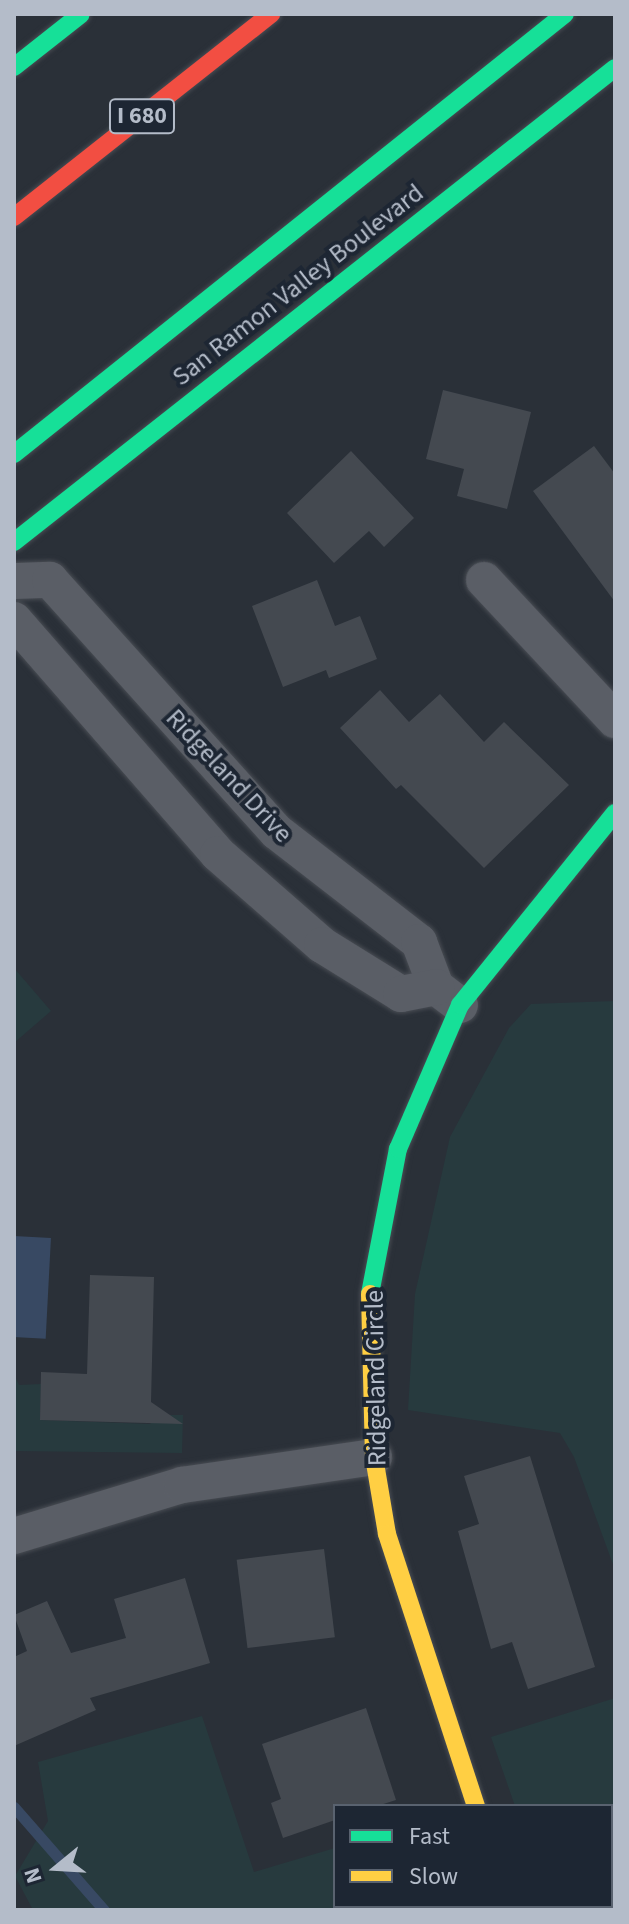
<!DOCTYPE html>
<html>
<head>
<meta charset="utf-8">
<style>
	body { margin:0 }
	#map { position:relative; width:629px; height:1924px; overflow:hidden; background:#2a3038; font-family:"Source Sans 3",sans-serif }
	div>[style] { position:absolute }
	.green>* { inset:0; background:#273a3e }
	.water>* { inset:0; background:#384963; transform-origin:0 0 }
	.stream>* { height:11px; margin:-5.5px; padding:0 5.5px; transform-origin:5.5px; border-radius:5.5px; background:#384963 }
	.building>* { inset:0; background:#444950; transform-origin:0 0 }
	.roads { filter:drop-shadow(0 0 2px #484c53) drop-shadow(0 0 2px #484c53) }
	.street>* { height:36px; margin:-18px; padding:0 18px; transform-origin:18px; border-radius:18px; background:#5a5e66 }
	.fast>* { height:18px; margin:-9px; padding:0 9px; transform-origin:9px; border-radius:9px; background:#16e098 }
	.slow>* { height:18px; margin:-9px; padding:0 9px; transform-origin:9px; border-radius:9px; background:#ffcf43 }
	.jam>* { height:18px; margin:-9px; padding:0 9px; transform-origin:9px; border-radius:9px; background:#f24e42 }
	span { translate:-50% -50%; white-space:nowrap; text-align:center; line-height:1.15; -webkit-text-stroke:8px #1d2633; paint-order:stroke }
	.shield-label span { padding:2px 6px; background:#1d2633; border:2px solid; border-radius:6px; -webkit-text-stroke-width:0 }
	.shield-label { font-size:24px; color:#b4bcc9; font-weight:700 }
	.street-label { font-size:26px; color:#b4bcc9 }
	.frame { position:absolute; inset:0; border:16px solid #b4bcc9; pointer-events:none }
	.legend { position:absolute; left:333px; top:1804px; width:280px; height:104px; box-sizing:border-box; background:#1d2633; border:2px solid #59626f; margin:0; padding:10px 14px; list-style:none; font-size:24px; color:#b4bcc9 }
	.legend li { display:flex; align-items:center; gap:16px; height:40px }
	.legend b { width:40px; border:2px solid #59626f }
	.north { position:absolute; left:16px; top:1828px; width:80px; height:80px; -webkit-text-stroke:6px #1d2633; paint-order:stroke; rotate:252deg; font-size:22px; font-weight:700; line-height:32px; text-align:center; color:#b4bcc9 }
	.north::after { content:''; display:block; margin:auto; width:28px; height:36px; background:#b4bcc9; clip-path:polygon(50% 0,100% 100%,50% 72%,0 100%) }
</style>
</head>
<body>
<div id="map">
	<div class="green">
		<div style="clip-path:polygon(14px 968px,51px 1011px,14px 1043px)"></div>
		<div style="clip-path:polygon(615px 1001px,615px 1570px,574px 1457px,560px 1433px,408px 1410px,415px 1294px,450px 1137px,509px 1028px,531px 1004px)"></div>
		<div style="clip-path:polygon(14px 1374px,19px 1385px,41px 1384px,40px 1420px,150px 1424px,160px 1415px,183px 1415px,182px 1453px,14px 1451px)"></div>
		<div style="clip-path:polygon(615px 1698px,615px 1910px,551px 1910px,550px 1906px,611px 1906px,611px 1806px,515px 1806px,491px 1737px)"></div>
		<div style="clip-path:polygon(202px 1716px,254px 1872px,335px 1848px,335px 1906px,449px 1910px,33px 1910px,15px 1876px,48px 1821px,38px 1762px)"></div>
	</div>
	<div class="water">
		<div style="left:14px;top:1236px;width:37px;height:101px;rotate:3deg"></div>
	</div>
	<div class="stream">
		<div style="left:14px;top:1807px;width:137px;rotate:48.9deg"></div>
	</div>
	<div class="building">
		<div style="clip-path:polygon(443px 390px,531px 412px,507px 509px,457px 496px,464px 469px,426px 459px)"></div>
		<div style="clip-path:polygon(594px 446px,615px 474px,615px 602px,533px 491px)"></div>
		<div style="clip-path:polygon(351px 451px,414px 518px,384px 547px,369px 531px,334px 563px,287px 513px)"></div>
		<div style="clip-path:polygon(317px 580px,335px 626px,360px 616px,377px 659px,329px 678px,326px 670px,283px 687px,252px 606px)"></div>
		<div style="clip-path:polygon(380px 690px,409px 722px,440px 694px,484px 742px,504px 722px,569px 785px,484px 868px,401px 785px,396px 789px,340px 728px)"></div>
		<div style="clip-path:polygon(90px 1275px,154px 1277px,151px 1402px,183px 1424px,40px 1420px,41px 1372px,87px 1374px)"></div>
		<div style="clip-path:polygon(530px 1456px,595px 1667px,528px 1689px,512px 1642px,491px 1649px,458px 1531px,479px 1524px,464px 1476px)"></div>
		<div style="left:324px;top:1549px;width:89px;height:88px;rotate:83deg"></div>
		<div style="clip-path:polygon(185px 1578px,210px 1663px,90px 1698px,96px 1710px,14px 1746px,14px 1657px,27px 1651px,14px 1615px,47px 1601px,71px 1653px,126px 1638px,114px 1599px)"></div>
		<div style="clip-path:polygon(366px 1708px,396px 1800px,377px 1806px,335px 1806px,335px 1820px,283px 1838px,271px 1803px,281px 1799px,262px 1744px)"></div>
	</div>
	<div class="roads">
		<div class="street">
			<div style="left:484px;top:580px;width:192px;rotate:46.9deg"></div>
			<div style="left:15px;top:581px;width:35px;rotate:-2deg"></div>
			<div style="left:50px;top:580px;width:339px;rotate:48deg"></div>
			<div style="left:277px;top:832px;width:180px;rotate:37.8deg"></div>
			<div style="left:419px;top:942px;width:48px;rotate:69.3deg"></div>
			<div style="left:436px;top:987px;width:30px;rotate:37deg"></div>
			<div style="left:14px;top:620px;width:310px;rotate:48.9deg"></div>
			<div style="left:218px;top:854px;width:138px;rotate:41.2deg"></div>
			<div style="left:322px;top:945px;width:93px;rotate:31.8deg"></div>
			<div style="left:401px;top:994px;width:36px;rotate:-11deg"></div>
			<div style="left:14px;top:1536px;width:176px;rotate:-16.9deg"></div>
			<div style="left:182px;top:1485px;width:194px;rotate:-8.3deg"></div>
			<div style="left:508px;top:1906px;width:4px;rotate:76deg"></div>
		</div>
		<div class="fast">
			<div style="left:14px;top:67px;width:85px;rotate:-38.3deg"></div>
			<div style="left:14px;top:454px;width:705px;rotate:-38.61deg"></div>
			<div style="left:14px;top:542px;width:765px;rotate:-38.26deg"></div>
			<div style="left:370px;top:1294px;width:148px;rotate:-79.1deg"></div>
			<div style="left:398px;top:1149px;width:157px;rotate:-66.7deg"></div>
			<div style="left:460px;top:1005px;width:247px;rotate:-51.1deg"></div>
		</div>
		<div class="slow">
			<div style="left:370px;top:1294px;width:163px;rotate:88.6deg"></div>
			<div style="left:374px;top:1457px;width:78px;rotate:80.4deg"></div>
			<div style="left:387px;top:1534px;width:286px;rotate:71.9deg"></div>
		</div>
		<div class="jam">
			<div style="left:14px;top:217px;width:328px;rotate:-38.3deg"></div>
		</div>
	</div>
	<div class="shield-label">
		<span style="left:142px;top:116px">I 680</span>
	</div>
	<div class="street-label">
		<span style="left:298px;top:285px;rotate:-38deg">San Ramon Valley Boulevard</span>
		<span style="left:229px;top:776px;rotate:47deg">Ridgeland Drive</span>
		<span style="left:376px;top:1378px;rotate:-91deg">Ridgeland Circle</span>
	</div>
	<div class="frame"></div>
	<ul class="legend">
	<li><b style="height:10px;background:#16e098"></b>Fast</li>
	<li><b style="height:10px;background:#ffcf43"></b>Slow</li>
	</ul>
	<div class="north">N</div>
</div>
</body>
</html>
